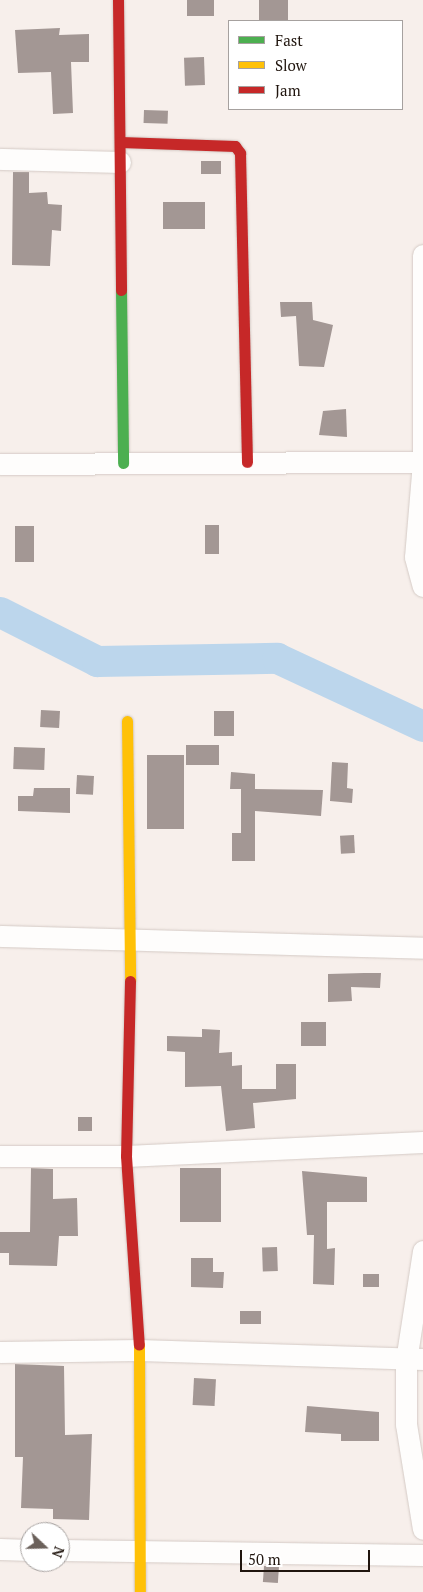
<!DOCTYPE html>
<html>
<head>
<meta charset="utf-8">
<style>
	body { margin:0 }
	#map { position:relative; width:423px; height:1592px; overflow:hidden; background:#f7efeb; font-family:"PT Serif",serif }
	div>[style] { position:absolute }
	.river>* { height:31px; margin:-15.5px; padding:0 15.5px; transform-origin:15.5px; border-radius:15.5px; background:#bcd6ec }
	.building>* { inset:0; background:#a39794; transform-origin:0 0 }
	.roads { filter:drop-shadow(0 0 1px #d4cac5) drop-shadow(0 0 1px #d4cac5) }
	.street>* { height:21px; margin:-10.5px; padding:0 10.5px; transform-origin:10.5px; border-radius:10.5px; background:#fefdfc }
	.fast>* { height:11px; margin:-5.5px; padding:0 5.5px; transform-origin:5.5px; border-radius:5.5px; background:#4caf50 }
	.slow>* { height:11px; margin:-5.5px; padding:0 5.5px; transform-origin:5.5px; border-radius:5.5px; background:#ffc107 }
	.jam>* { height:11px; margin:-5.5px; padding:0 5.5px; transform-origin:5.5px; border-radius:5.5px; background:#c62828 }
	span { translate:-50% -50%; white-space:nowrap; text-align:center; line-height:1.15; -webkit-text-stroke:5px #fff; paint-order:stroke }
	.legend { position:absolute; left:228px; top:20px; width:175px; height:90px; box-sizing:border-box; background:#fff; border:1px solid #a6a19f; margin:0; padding:6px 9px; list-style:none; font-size:15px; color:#20150e }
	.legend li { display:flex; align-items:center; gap:10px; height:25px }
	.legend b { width:25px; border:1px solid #a6a19f }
	.north { position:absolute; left:20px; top:1522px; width:50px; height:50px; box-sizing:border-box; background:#fff; border:1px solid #a6a19f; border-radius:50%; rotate:111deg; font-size:14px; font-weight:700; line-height:20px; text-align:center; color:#20150e }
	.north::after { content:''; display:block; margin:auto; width:18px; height:22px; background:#6b615b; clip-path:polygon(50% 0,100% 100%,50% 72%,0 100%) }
	.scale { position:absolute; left:240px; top:1550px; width:130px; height:22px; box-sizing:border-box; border:2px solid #20150e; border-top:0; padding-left:6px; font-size:15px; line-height:18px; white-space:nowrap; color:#20150e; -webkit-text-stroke:4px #fff; paint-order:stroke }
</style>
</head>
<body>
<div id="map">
	<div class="river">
		<div style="left:0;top:612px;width:109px;rotate:26.8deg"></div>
		<div style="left:97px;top:661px;width:180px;rotate:-1deg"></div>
		<div style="left:277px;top:658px;width:161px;rotate:25deg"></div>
	</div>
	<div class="building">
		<div style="left:187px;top:0;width:27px;height:16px"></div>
		<div style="left:259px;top:0;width:29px;height:21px"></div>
		<div style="clip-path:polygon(60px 28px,59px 35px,89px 34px,89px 62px,71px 62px,73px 113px,53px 114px,51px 72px,18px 73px,15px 30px)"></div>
		<div style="left:204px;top:57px;width:28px;height:20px;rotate:88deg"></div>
		<div style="left:144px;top:110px;width:24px;height:13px;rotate:2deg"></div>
		<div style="left:201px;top:161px;width:20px;height:13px"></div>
		<div style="clip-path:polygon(13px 172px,29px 172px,29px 193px,47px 192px,48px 204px,62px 205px,61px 231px,52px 230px,50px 266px,12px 265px)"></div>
		<div style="left:163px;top:202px;width:42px;height:27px"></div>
		<div style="clip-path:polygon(280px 302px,312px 302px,313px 320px,333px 325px,324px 367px,299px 366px,296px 316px,281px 317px)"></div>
		<div style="clip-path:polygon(346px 409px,347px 437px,319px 435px,323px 411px)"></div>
		<div style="left:205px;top:525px;width:14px;height:29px"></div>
		<div style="left:15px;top:526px;width:19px;height:36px"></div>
		<div style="left:41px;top:710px;width:19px;height:17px;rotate:3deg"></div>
		<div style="left:214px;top:711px;width:20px;height:25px"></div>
		<div style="left:219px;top:745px;width:20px;height:33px;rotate:90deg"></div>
		<div style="left:14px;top:747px;width:31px;height:22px;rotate:2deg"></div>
		<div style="left:184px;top:755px;width:74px;height:37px;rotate:90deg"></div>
		<div style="clip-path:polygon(332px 762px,348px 763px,347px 788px,353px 789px,352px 803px,330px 801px)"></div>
		<div style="clip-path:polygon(231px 772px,255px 774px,255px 789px,323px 790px,321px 816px,255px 811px,255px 861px,232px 861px,232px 833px,241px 833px,241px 789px,230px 789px)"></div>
		<div style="left:77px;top:775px;width:17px;height:19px;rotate:3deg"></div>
		<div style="clip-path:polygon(34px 788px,70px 788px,70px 813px,18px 811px,18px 796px,33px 796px)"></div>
		<div style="left:354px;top:835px;width:18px;height:14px;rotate:87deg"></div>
		<div style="clip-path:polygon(364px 973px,381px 973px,380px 988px,351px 987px,352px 1001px,328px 1002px,328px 974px)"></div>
		<div style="left:301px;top:1022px;width:25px;height:24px"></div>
		<div style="clip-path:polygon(202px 1029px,220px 1030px,219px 1053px,232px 1052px,232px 1066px,242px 1065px,242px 1089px,276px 1089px,276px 1064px,296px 1064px,296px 1099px,253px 1103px,255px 1128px,226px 1131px,221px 1086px,185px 1087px,185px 1052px,167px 1051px,167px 1036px,202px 1037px)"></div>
		<div style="left:92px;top:1117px;width:14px;height:14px;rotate:90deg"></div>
		<div style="clip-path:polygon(31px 1168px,53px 1169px,53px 1199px,77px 1198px,78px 1236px,59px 1236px,57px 1266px,9px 1265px,9px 1253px,0 1253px,0 1232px,30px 1232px)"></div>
		<div style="left:180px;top:1168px;width:41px;height:54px"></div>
		<div style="clip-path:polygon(302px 1171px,367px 1177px,367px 1202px,327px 1202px,327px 1249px,335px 1248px,334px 1285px,313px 1284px,314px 1235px,307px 1235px)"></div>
		<div style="left:277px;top:1247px;width:24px;height:15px;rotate:88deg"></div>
		<div style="clip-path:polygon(191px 1258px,213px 1258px,213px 1272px,224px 1272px,223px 1288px,191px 1287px)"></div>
		<div style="left:379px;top:1274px;width:13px;height:16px;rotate:90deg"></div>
		<div style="left:240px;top:1311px;width:21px;height:13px"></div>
		<div style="clip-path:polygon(15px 1364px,64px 1366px,65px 1435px,92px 1434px,89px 1520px,53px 1519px,53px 1509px,21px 1508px,23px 1457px,15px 1457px)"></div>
		<div style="left:194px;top:1378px;width:22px;height:27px;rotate:3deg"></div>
		<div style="clip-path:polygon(307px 1406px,379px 1412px,379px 1441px,341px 1441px,341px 1434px,305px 1432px)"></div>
		<div style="left:264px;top:1566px;width:15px;height:16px;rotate:4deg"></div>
	</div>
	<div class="roads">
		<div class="street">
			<div style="left:0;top:159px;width:120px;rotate:1.4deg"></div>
			<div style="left:423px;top:255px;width:205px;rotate:90deg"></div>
			<div style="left:423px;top:462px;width:95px;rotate:94.8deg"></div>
			<div style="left:415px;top:557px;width:30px;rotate:75deg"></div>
			<div style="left:0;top:464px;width:423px;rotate:-0.3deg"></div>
			<div style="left:0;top:936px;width:423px;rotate:1.6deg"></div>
			<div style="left:0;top:1156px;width:126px"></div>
			<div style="left:126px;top:1156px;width:297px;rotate:-2.7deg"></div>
			<div style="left:423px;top:1251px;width:111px;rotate:98.8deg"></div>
			<div style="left:406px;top:1361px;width:63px;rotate:90deg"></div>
			<div style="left:406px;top:1424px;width:106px;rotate:80.8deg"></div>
			<div style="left:0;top:1352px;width:139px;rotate:-0.8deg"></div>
			<div style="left:139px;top:1350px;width:284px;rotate:1.8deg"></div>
			<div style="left:0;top:1549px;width:30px;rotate:2deg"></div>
			<div style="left:60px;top:1550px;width:363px;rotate:0.8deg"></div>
		</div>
		<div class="fast">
			<div style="left:121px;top:290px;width:173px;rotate:89.3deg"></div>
		</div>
		<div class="slow">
			<div style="left:127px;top:721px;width:260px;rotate:89.3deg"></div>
			<div style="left:139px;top:1345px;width:247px;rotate:89.8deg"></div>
		</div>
		<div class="jam">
			<div style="left:118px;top:0;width:290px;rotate:89.4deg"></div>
			<div style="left:120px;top:142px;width:115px;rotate:2deg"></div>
			<div style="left:235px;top:146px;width:9px;rotate:54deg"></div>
			<div style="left:240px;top:153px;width:309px;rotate:88.7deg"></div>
			<div style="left:130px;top:981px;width:175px;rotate:91.3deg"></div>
			<div style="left:126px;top:1156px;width:189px;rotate:86.1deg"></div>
		</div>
	</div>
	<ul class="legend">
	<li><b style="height:6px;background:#4caf50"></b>Fast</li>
	<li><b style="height:6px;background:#ffc107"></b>Slow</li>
	<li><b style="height:6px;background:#c62828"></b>Jam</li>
	</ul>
	<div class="north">N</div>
	<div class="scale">50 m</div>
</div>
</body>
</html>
